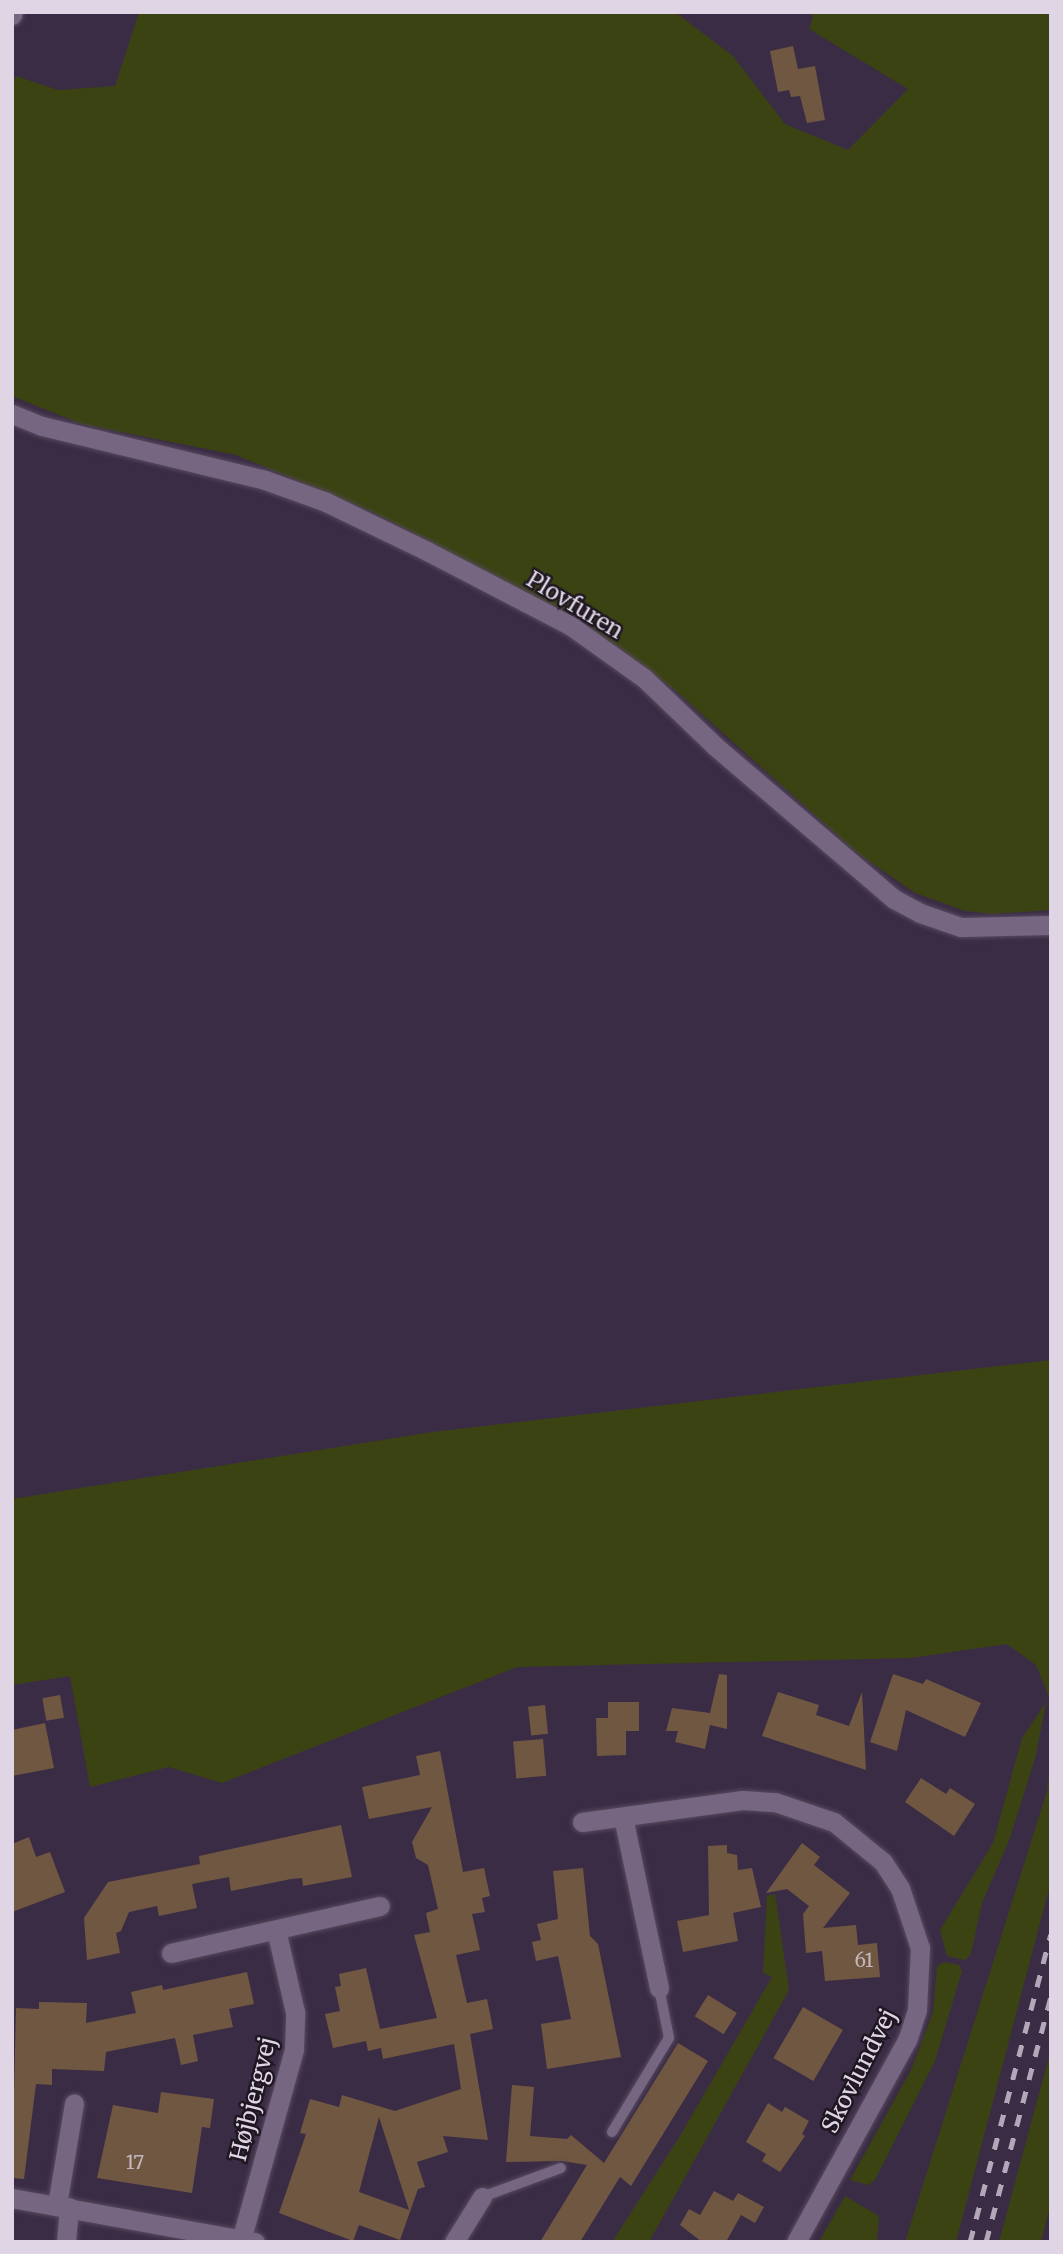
<!DOCTYPE html>
<html>
<head>
<meta charset="utf-8">
<style>
	body { margin:0 }
	#map { position:relative; width:1063px; height:2254px; overflow:hidden; background:#3b2c45; font-family:Merriweather,serif }
	div>[style] { position:absolute }
	.green>* { inset:0; background:#3b4313 }
	.building>* { inset:0; background:#705741; transform-origin:0 0 }
	.roads { filter:drop-shadow(0 0 2px #574a5f) drop-shadow(0 0 2px #574a5f) }
	.service>* { height:10px; margin:-5px; padding:0 5px; transform-origin:5px; border-radius:5px; background:#776682 }
	.minor>* { height:19px; margin:-9.5px; padding:0 9.5px; transform-origin:9.5px; border-radius:9.5px; background:#776682 }
	.rail>* { height:5px; margin-top:-2.5px; transform-origin:0; background:repeating-linear-gradient(90deg,#b3a8ba 0 12px,transparent 0 24px) }
	span { translate:-50% -50%; white-space:nowrap; text-align:center; line-height:1.15; -webkit-text-stroke:5px #1f1823; paint-order:stroke }
	.number-label { font-size:19px; color:#c3b6bc }
	.number-label span { -webkit-text-stroke-width:0 }
	.street-label { font-size:23px; color:#dfd5e5 }
	.frame { position:absolute; inset:0; border:14px solid #dfd5e5; pointer-events:none }
</style>
</head>
<body>
<div id="map">
	<div class="green">
		<div style="clip-path:polygon(139px 12px,675px 12px,733px 56px,785px 124px,848px 150px,908px 89px,809px 29px,814px 12px,1051px 12px,1051px 910px,993px 914px,965px 911px,915px 893px,857px 853px,676px 691px,582px 621px,372px 512px,236px 455px,81px 424px,12px 396px,12px 85px,16px 76px,58px 90px,115px 86px)"></div>
		<div style="clip-path:polygon(1051px 1360px,1051px 1702px,1036px 1665px,1007px 1644px,910px 1658px,517px 1667px,222px 1783px,169px 1767px,90px 1787px,70px 1676px,12px 1685px,12px 1499px,432px 1432px)"></div>
		<div style="clip-path:polygon(1046px 1702px,1036px 1755px,1010px 1838px,982px 1903px,971px 1954px,965px 1960px,947px 1956px,940px 1930px,993px 1843px,1022px 1738px)"></div>
		<div style="clip-path:polygon(1051px 1759px,1051px 1881px,956px 2242px,905px 2242px,1047px 1791px)"></div>
		<div style="clip-path:polygon(775px 1894px,789px 1990px,649px 2242px,612px 2242px,680px 2136px,772px 1977px,763px 1973px,767px 1896px)"></div>
		<div style="clip-path:polygon(945px 1962px,959px 1965px,962px 1971px,935px 2061px,875px 2180px,868px 2185px,850px 2180px,911px 2070px,933px 2012px,937px 1966px)"></div>
		<div style="clip-path:polygon(1051px 2049px,1051px 2202px,1041px 2242px,999px 2242px)"></div>
		<div style="clip-path:polygon(845px 2196px,879px 2216px,877px 2242px,819px 2242px)"></div>
	</div>
	<div class="building">
		<div style="clip-path:polygon(793px 46px,798px 69px,815px 66px,825px 120px,807px 123px,800px 96px,791px 97px,789px 90px,778px 92px,770px 51px)"></div>
		<div style="clip-path:polygon(719px 1674px,727px 1675px,727px 1729px,710px 1725px,705px 1749px,675px 1742px,678px 1731px,666px 1731px,672px 1708px,710px 1713px)"></div>
		<div style="clip-path:polygon(893px 1674px,923px 1684px,926px 1679px,981px 1703px,965px 1737px,906px 1710px,897px 1751px,870px 1742px)"></div>
		<div style="clip-path:polygon(778px 1692px,819px 1705px,816px 1715px,849px 1726px,862px 1692px,866px 1770px,762px 1736px)"></div>
		<div style="left:60px;top:1695px;width:23px;height:18px;rotate:80deg"></div>
		<div style="clip-path:polygon(608px 1702px,639px 1702px,639px 1731px,626px 1731px,626px 1755px,597px 1756px,596px 1718px,608px 1718px)"></div>
		<div style="left:545px;top:1705px;width:29px;height:17px;rotate:84deg"></div>
		<div style="clip-path:polygon(45px 1723px,54px 1768px,12px 1776px,12px 1730px)"></div>
		<div style="left:543px;top:1739px;width:37px;height:30px;rotate:85deg"></div>
		<div style="clip-path:polygon(evenodd,440px 1751px,463px 1872px,484px 1868px,490px 1896px,482px 1898px,485px 1912px,472px 1914px,480px 1950px,456px 1955px,467px 2003px,487px 1999px,493px 2029px,470px 2034px,488px 2140px,443px 2136px,448px 2152px,417px 2162px,425px 2187px,418px 2189px,400px 2240px,359px 2225px,353px 2241px,279px 2213px,306px 2134px,300px 2133px,310px 2099px,339px 2107px,342px 2095px,395px 2111px,461px 2089px,454px 2044px,383px 2059px,381px 2048px,368px 2051px,366px 2041px,333px 2048px,325px 2014px,340px 2011px,335px 1987px,341px 1986px,339px 1974px,366px 1968px,380px 2029px,437px 2018px,414px 1935px,430px 1932px,426px 1913px,438px 1909px,428px 1865px,416px 1858px,412px 1842px,432px 1807px,369px 1819px,362px 1787px,420px 1775px,416px 1756px,440px 1751px,379px 2117px,409px 2210px,359px 2192px,379px 2117px)"></div>
		<div style="clip-path:polygon(921px 1778px,946px 1794px,950px 1788px,975px 1804px,954px 1836px,905px 1802px)"></div>
		<div style="clip-path:polygon(341px 1825px,352px 1877px,303px 1886px,302px 1878px,291px 1879px,231px 1891px,229px 1877px,192px 1884px,197px 1908px,159px 1916px,157px 1906px,129px 1912px,121px 1931px,116px 1933px,120px 1953px,87px 1960px,84px 1918px,108px 1882px,200px 1864px,199px 1856px)"></div>
		<div style="clip-path:polygon(29px 1837px,36px 1857px,50px 1852px,65px 1892px,12px 1912px,12px 1844px)"></div>
		<div style="clip-path:polygon(802px 1843px,820px 1857px,814px 1865px,850px 1893px,823px 1928px,856px 1925px,858px 1945px,877px 1943px,880px 1977px,825px 1981px,822px 1951px,806px 1953px,803px 1914px,809px 1906px,787px 1889px,766px 1893px)"></div>
		<div style="clip-path:polygon(727px 1845px,727px 1853px,737px 1855px,738px 1870px,752px 1868px,761px 1907px,733px 1913px,738px 1941px,683px 1952px,677px 1921px,709px 1915px,708px 1846px)"></div>
		<div style="clip-path:polygon(583px 1868px,590px 1936px,598px 1944px,621px 2057px,547px 2069px,541px 2024px,571px 2019px,558px 1956px,536px 1961px,532px 1942px,541px 1940px,537px 1924px,558px 1919px,553px 1871px)"></div>
		<div style="clip-path:polygon(247px 1972px,254px 2004px,229px 2009px,233px 2027px,193px 2035px,198px 2061px,181px 2065px,175px 2038px,106px 2052px,104px 2071px,52px 2069px,52px 2085px,36px 2084px,24px 2179px,12px 2178px,16px 2008px,39px 2009px,39px 2002px,87px 2003px,86px 2023px,136px 2013px,131px 1992px,162px 1985px,163px 1990px)"></div>
		<div style="left:708px;top:1995px;width:34px;height:25px;rotate:32deg"></div>
		<div style="left:803px;top:2007px;width:46px;height:59px;rotate:30deg"></div>
		<div style="clip-path:polygon(678px 2043px,708px 2061px,631px 2186px,620px 2177px,580px 2242px,540px 2242px,587px 2165px,562px 2161px,506px 2162px,512px 2085px,534px 2087px,530px 2136px,567px 2139px,571px 2135px,604px 2163px)"></div>
		<div style="clip-path:polygon(161px 2092px,214px 2099px,210px 2128px,202px 2127px,192px 2193px,97px 2178px,113px 2105px,158px 2113px)"></div>
		<div style="clip-path:polygon(768px 2103px,782px 2112px,785px 2107px,809px 2121px,802px 2134px,805px 2136px,780px 2172px,762px 2161px,766px 2154px,746px 2142px)"></div>
		<div style="clip-path:polygon(714px 2191px,733px 2201px,738px 2193px,764px 2207px,755px 2223px,741px 2215px,726px 2242px,702px 2242px,680px 2225px,689px 2209px,700px 2215px)"></div>
	</div>
	<div class="roads">
		<div class="service">
			<div style="left:612px;top:2132px;width:110px;rotate:-58.8deg"></div>
			<div style="left:669px;top:2038px;width:51px;rotate:-101.3deg"></div>
			<div style="left:482px;top:2197px;width:84px;rotate:-20.2deg"></div>
		</div>
		<div class="minor">
			<div style="left:12px;top:15px;width:3px;rotate:-72deg"></div>
			<div style="left:12px;top:414px;width:32px;rotate:22deg"></div>
			<div style="left:42px;top:426px;width:229px;rotate:13.6deg"></div>
			<div style="left:265px;top:480px;width:65px;rotate:19.8deg"></div>
			<div style="left:326px;top:502px;width:112px;rotate:25.9deg"></div>
			<div style="left:427px;top:551px;width:162px;rotate:27.5deg"></div>
			<div style="left:571px;top:626px;width:90px;rotate:35.5deg"></div>
			<div style="left:644px;top:678px;width:100px;rotate:43.8deg"></div>
			<div style="left:716px;top:747px;width:234px;rotate:40.5deg"></div>
			<div style="left:894px;top:899px;width:30px;rotate:28deg"></div>
			<div style="left:920px;top:913px;width:43px;rotate:18.9deg"></div>
			<div style="left:961px;top:927px;width:90px;rotate:-1.3deg"></div>
			<div style="left:623px;top:1817px;width:175px;rotate:78.1deg"></div>
			<div style="left:582px;top:1822px;width:162px;rotate:-7.8deg"></div>
			<div style="left:743px;top:1800px;width:32px;rotate:4deg"></div>
			<div style="left:775px;top:1802px;width:62px;rotate:18.7deg"></div>
			<div style="left:834px;top:1822px;width:63px;rotate:39.2deg"></div>
			<div style="left:883px;top:1862px;width:31px;rotate:57deg"></div>
			<div style="left:900px;top:1888px;width:63px;rotate:71.6deg"></div>
			<div style="left:920px;top:1948px;width:62px;rotate:92.8deg"></div>
			<div style="left:917px;top:2010px;width:32px;rotate:108deg"></div>
			<div style="left:907px;top:2040px;width:230px;rotate:118.8deg"></div>
			<div style="left:171px;top:1953px;width:214px;rotate:-12.7deg"></div>
			<div style="left:12px;top:2198px;width:247px;rotate:10.3deg"></div>
			<div style="left:57px;top:2205px;width:103px;rotate:-80.5deg"></div>
			<div style="left:242px;top:2237px;width:195px;rotate:-74.5deg"></div>
			<div style="left:294px;top:2049px;width:37px;rotate:-88deg"></div>
			<div style="left:295px;top:2012px;width:84px;rotate:-103deg"></div>
			<div style="left:66px;top:2242px;width:35px;rotate:-85deg"></div>
			<div style="left:454px;top:2242px;width:53px;rotate:-58.1deg"></div>
		</div>
	</div>
	<div class="rail">
		<div style="left:970px;top:2242px;width:318px;rotate:-75.3deg"></div>
		<div style="left:986px;top:2242px;width:254px;rotate:-75.2deg"></div>
	</div>
	<div class="number-label">
		<span style="left:864px;top:1961px">61</span>
		<span style="left:135px;top:2163px">17</span>
	</div>
	<div class="street-label">
		<span style="left:575px;top:605px;rotate:31deg">Plovfuren</span>
		<span style="left:859px;top:2071px;rotate:-63deg">Skovlundvej</span>
		<span style="left:253px;top:2099px;rotate:-76deg">Højbjergvej</span>
	</div>
	<div class="frame"></div>
</div>
</body>
</html>
